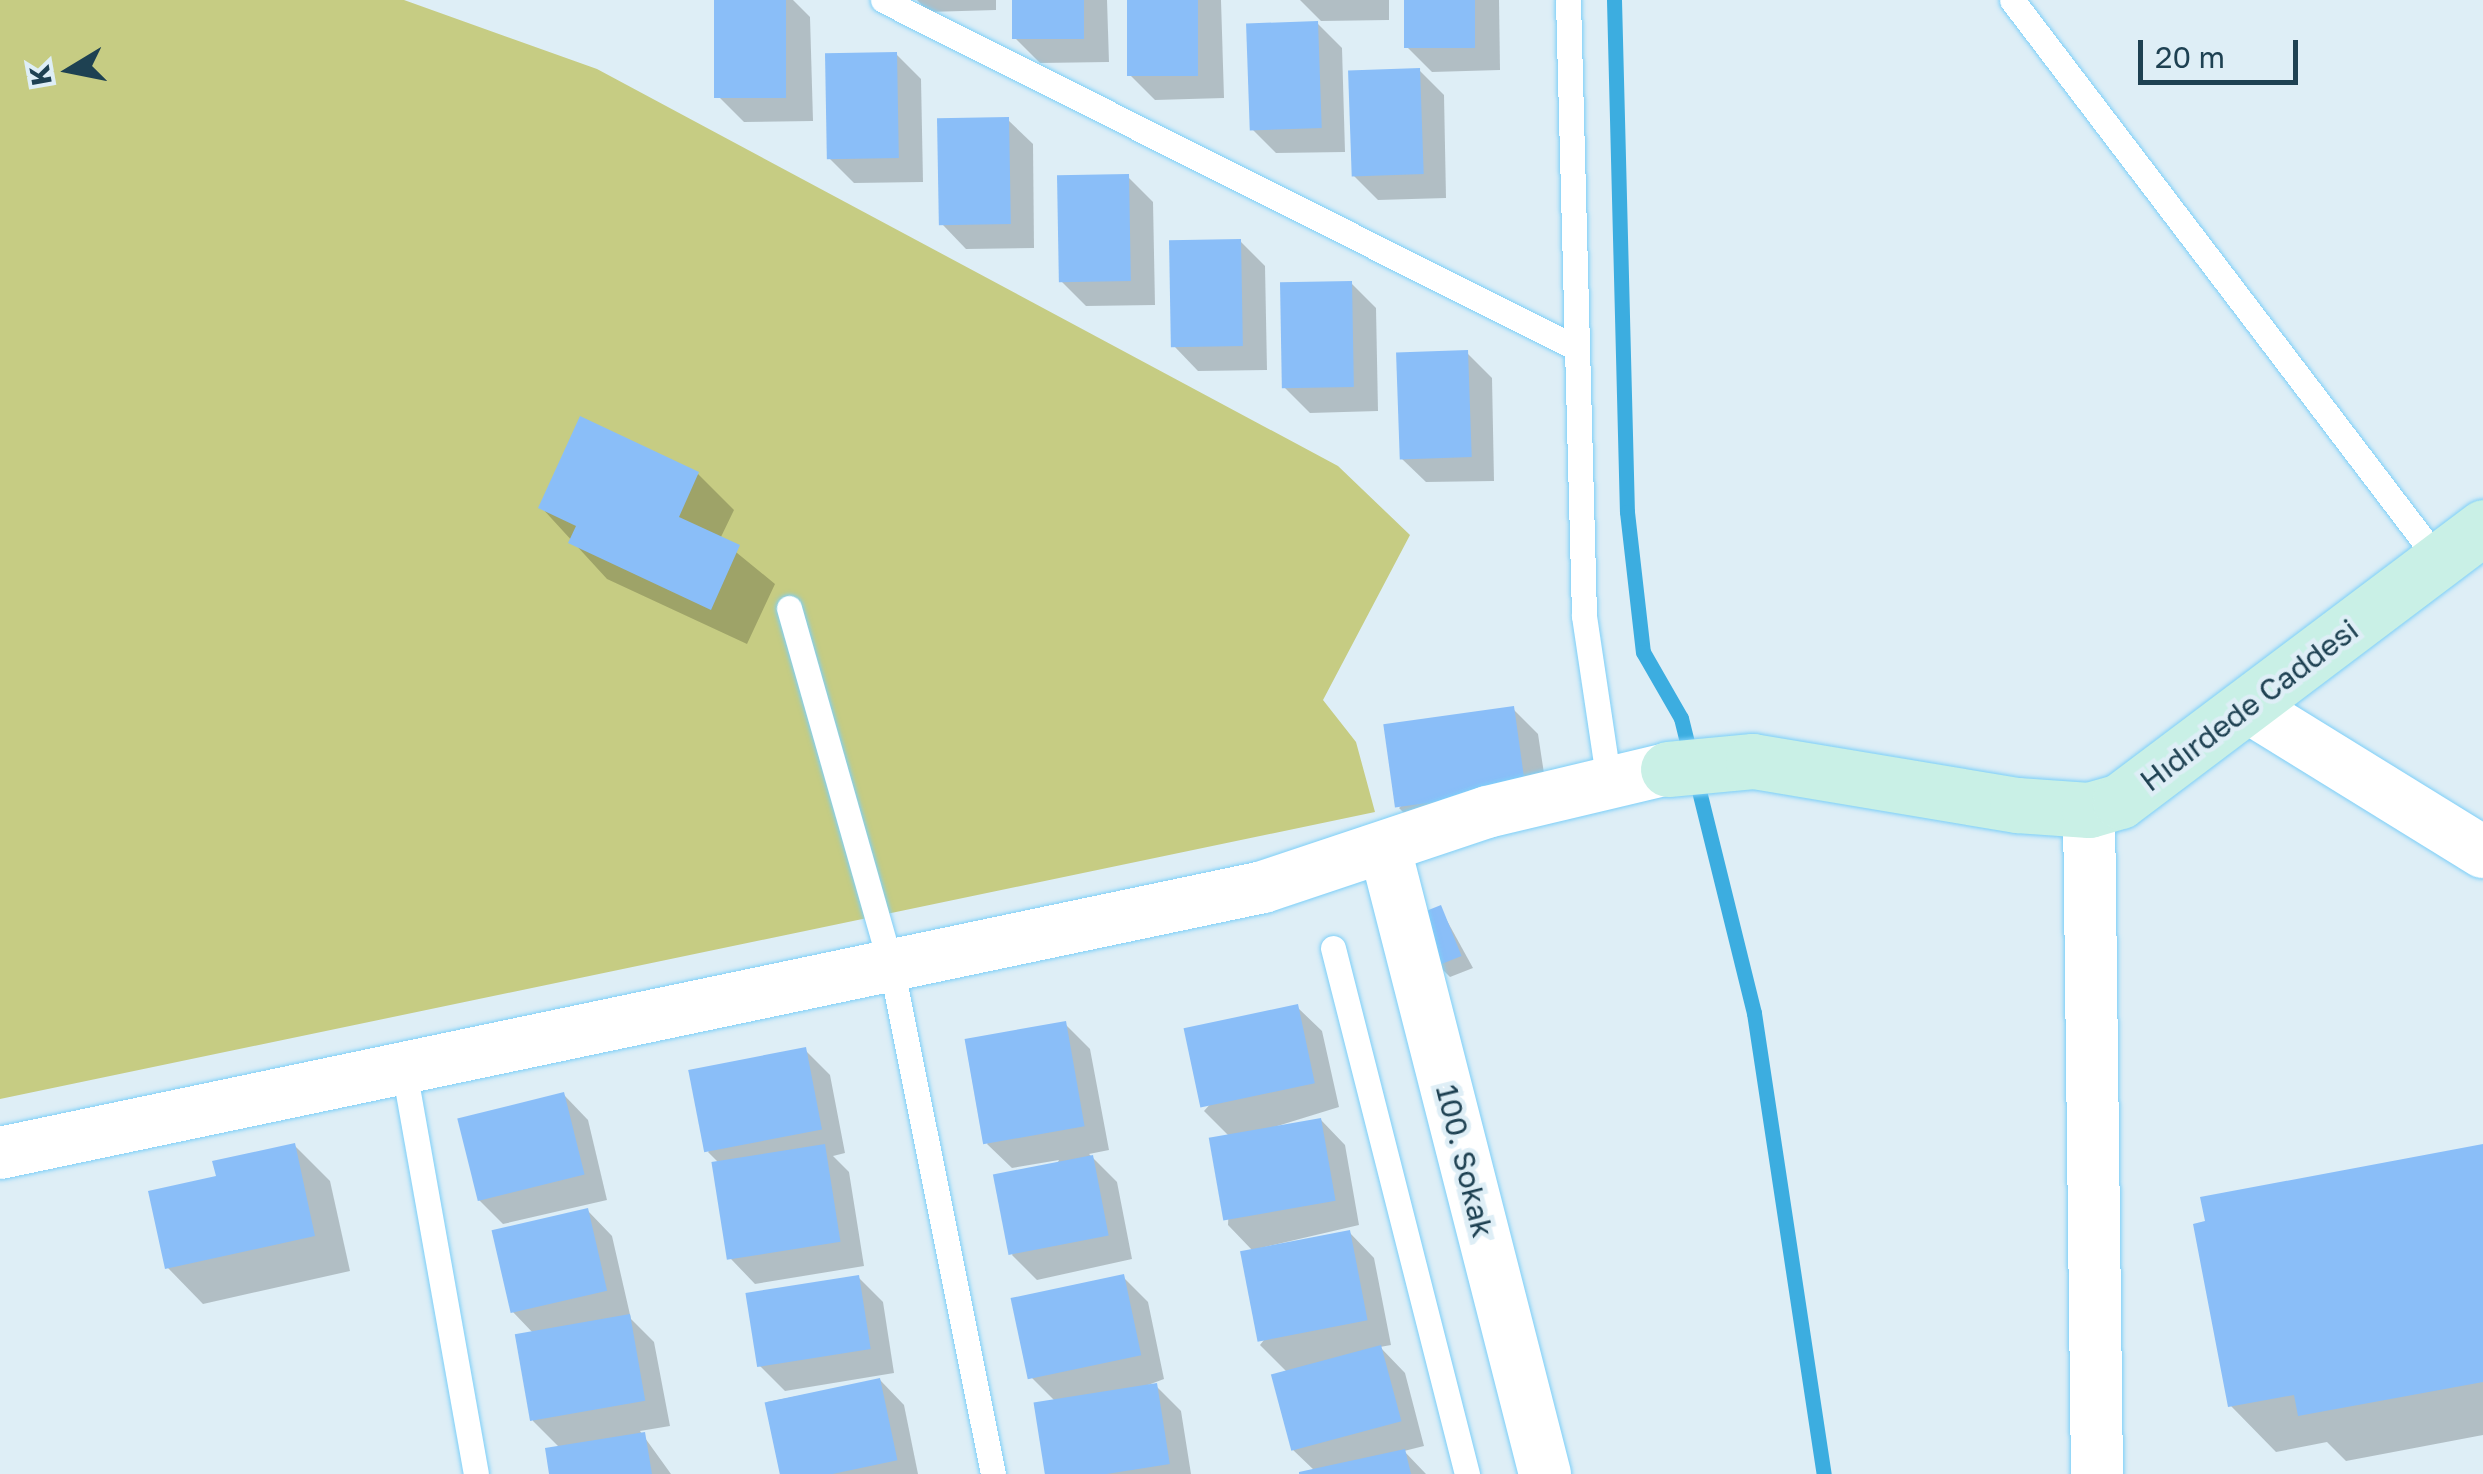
<!DOCTYPE html>
<html>
<head>
<meta charset="utf-8">
<style>
	body { margin:0 }
	#map { position:relative; width:2483px; height:1474px; overflow:hidden; background:#deeef6; font-family:"Golos Text",sans-serif }
	div>[style] { position:absolute }
	.green>* { inset:0; background:#c6cc83 }
	.shadow>* { inset:0; background:#0003 }
	.stream>* { height:15px; margin:-7.5px; padding:0 7.5px; transform-origin:7.5px; border-radius:7.5px; background:#3cade0 }
	.building>* { inset:0; background:#8abef8; transform-origin:0 0 }
	.roads { filter:drop-shadow(0 0 2px #7dcff8) drop-shadow(0 0 2px #7dcff8) }
	.lane>* { height:25px; margin:-12.5px; padding:0 12.5px; transform-origin:12.5px; border-radius:12.5px; background:#fff }
	.street>* { height:52px; margin:-26px; padding:0 26px; transform-origin:26px; border-radius:26px; background:#fff }
	.secondary>* { height:55px; margin:-27.5px; padding:0 27.5px; transform-origin:27.5px; border-radius:27.5px; background:#c9f0e6 }
	span { translate:-50% -50%; white-space:nowrap; text-align:center; line-height:1.15; -webkit-text-stroke:9px #deeef6; paint-order:stroke }
	.street-label { font-size:30px; color:#1e4152 }
	.north { position:absolute; left:20px; top:20px; width:100px; height:100px; -webkit-text-stroke:8px #deeef6; paint-order:stroke; rotate:260deg; font-size:28px; font-weight:700; line-height:40px; text-align:center; color:#1e4152 }
	.north::after { content:''; display:block; margin:auto; width:35px; height:45px; background:#1e4152; clip-path:polygon(50% 0,100% 100%,50% 72%,0 100%) }
	.scale { position:absolute; left:2138px; top:40px; width:160px; height:45px; box-sizing:border-box; border:5px solid #1e4152; border-top:0; padding-left:12px; font-size:30px; line-height:35px; white-space:nowrap; color:#1e4152; -webkit-text-stroke:8px #deeef6; paint-order:stroke }
</style>
</head>
<body>
<div id="map">
	<div class="green">
		<div style="clip-path:polygon(0 0,404px 0,597px 69px,1338px 466px,1410px 535px,1323px 700px,1356px 742px,1375px 812px,0 1099px)"></div>
	</div>
	<div class="shadow">
		<div style="clip-path:polygon(717px 0,793px 0,810px 17px,813px 121px,744px 122px,719px 97px)"></div>
		<div style="clip-path:polygon(917px 0,996px 0,996px 10px,928px 12px)"></div>
		<div style="clip-path:polygon(1014px 0,1107px 0,1109px 62px,1040px 63px,1015px 38px)"></div>
		<div style="clip-path:polygon(1129px 0,1221px 0,1224px 98px,1155px 100px,1130px 75px)"></div>
		<div style="clip-path:polygon(1300px 0,1389px 0,1389px 20px,1321px 21px)"></div>
		<div style="clip-path:polygon(1406px 0,1499px 0,1500px 70px,1432px 72px,1407px 47px)"></div>
		<div style="clip-path:polygon(1317px 23px,1342px 48px,1345px 152px,1276px 153px,1251px 128px)"></div>
		<div style="clip-path:polygon(896px 54px,921px 79px,923px 182px,854px 183px,829px 158px)"></div>
		<div style="clip-path:polygon(1419px 70px,1444px 95px,1446px 198px,1378px 200px,1353px 175px)"></div>
		<div style="clip-path:polygon(1008px 120px,1033px 144px,1034px 248px,966px 249px,942px 224px)"></div>
		<div style="clip-path:polygon(1128px 177px,1153px 202px,1155px 305px,1086px 306px,1061px 281px)"></div>
		<div style="clip-path:polygon(1240px 241px,1265px 266px,1267px 370px,1198px 371px,1174px 346px)"></div>
		<div style="clip-path:polygon(1351px 283px,1376px 308px,1378px 411px,1310px 413px,1285px 388px)"></div>
		<div style="clip-path:polygon(1467px 353px,1492px 378px,1494px 481px,1426px 482px,1401px 458px)"></div>
		<div style="clip-path:polygon(698px 474px,734px 510px,720px 539px,775px 584px,747px 644px,607px 579px,541px 507px)"></div>
		<div style="clip-path:polygon(1513px 709px,1538px 734px,1550px 813px,1424px 833px,1399px 808px)"></div>
		<div style="clip-path:polygon(1440px 908px,1473px 968px,1450px 977px,1438px 965px)"></div>
		<div style="clip-path:polygon(1297px 1007px,1322px 1031px,1339px 1107px,1245px 1136px,1321px 1120px,1345px 1145px,1359px 1225px,1252px 1250px,1228px 1225px,1232px 1139px,1204px 1111px)"></div>
		<div style="clip-path:polygon(1065px 1024px,1090px 1049px,1109px 1150px,1089px 1154px,1117px 1182px,1132px 1259px,1037px 1280px,1012px 1255px,1059px 1160px,1012px 1168px,987px 1144px)"></div>
		<div style="clip-path:polygon(805px 1050px,830px 1075px,845px 1153px,833px 1156px,849px 1172px,864px 1266px,755px 1284px,731px 1259px,720px 1164px,708px 1152px)"></div>
		<div style="clip-path:polygon(564px 1095px,588px 1120px,607px 1200px,503px 1224px,478px 1199px)"></div>
		<div style="clip-path:polygon(294px 1145px,330px 1181px,350px 1271px,203px 1304px,167px 1267px,219px 1178px)"></div>
		<div style="clip-path:polygon(2483px 1146px,2483px 1435px,2346px 1461px,2327px 1442px,2276px 1452px,2231px 1406px)"></div>
		<div style="clip-path:polygon(588px 1211px,612px 1236px,631px 1319px,654px 1342px,670px 1426px,640px 1431px,671px 1474px,551px 1474px,560px 1448px,533px 1421px,534px 1334px,512px 1311px)"></div>
		<div style="clip-path:polygon(1350px 1233px,1374px 1258px,1391px 1345px,1380px 1347px,1405px 1373px,1424px 1446px,1404px 1451px,1426px 1474px,1303px 1474px,1315px 1471px,1292px 1449px,1287px 1372px,1260px 1345px)"></div>
		<div style="clip-path:polygon(858px 1277px,883px 1302px,894px 1373px,785px 1391px,760px 1366px)"></div>
		<div style="clip-path:polygon(1123px 1277px,1148px 1302px,1164px 1379px,1140px 1388px,1156px 1386px,1181px 1411px,1191px 1474px,1048px 1474px,1036px 1405px,1056px 1402px,1031px 1377px)"></div>
		<div style="clip-path:polygon(880px 1380px,904px 1405px,918px 1474px,781px 1474px,767px 1402px)"></div>
	</div>
	<div class="stream">
		<div style="left:1614px;top:0;width:512px;rotate:88.55deg"></div>
		<div style="left:1627px;top:512px;width:141px;rotate:83.5deg"></div>
		<div style="left:1643px;top:652px;width:76px;rotate:60.1deg"></div>
		<div style="left:1681px;top:718px;width:304px;rotate:76.1deg"></div>
		<div style="left:1754px;top:1013px;width:466px;rotate:81.4deg"></div>
	</div>
	<div class="building">
		<div style="left:714px;top:0;width:72px;height:98px"></div>
		<div style="left:1012px;top:0;width:72px;height:39px"></div>
		<div style="left:1127px;top:0;width:71px;height:76px"></div>
		<div style="left:1404px;top:0;width:71px;height:48px"></div>
		<div style="left:1318px;top:21px;width:107px;height:72px;rotate:88deg"></div>
		<div style="left:897px;top:52px;width:106px;height:72px;rotate:89deg"></div>
		<div style="left:1420px;top:68px;width:106px;height:72px;rotate:88deg"></div>
		<div style="left:1009px;top:117px;width:107px;height:72px;rotate:89deg"></div>
		<div style="left:1129px;top:174px;width:107px;height:72px;rotate:89deg"></div>
		<div style="left:1241px;top:239px;width:107px;height:72px;rotate:89deg"></div>
		<div style="left:1352px;top:281px;width:106px;height:72px;rotate:89deg"></div>
		<div style="left:1468px;top:350px;width:107px;height:72px;rotate:88deg"></div>
		<div style="clip-path:polygon(580px 416px,699px 472px,679px 517px,740px 545px,711px 610px,568px 543px,576px 526px,538px 508px)"></div>
		<div style="left:1514px;top:706px;width:84px;height:132px;rotate:82deg"></div>
		<div style="left:1441px;top:905px;width:55px;height:27px;rotate:68deg"></div>
		<div style="left:1298px;top:1004px;width:81px;height:117px;rotate:78deg"></div>
		<div style="left:1066px;top:1021px;width:107px;height:103px;rotate:80deg"></div>
		<div style="left:806px;top:1047px;width:84px;height:120px;rotate:79deg"></div>
		<div style="left:564px;top:1092px;width:85px;height:110px;rotate:76deg"></div>
		<div style="left:1321px;top:1118px;width:84px;height:114px;rotate:80deg"></div>
		<div style="clip-path:polygon(295px 1143px,315px 1236px,165px 1269px,148px 1191px,216px 1176px,212px 1161px)"></div>
		<div style="left:825px;top:1144px;width:99px;height:115px;rotate:81deg"></div>
		<div style="clip-path:polygon(2483px 1144px,2483px 1382px,2298px 1416px,2294px 1395px,2228px 1407px,2193px 1224px,2205px 1221px,2200px 1197px)"></div>
		<div style="left:1093px;top:1155px;width:82px;height:102px;rotate:79deg"></div>
		<div style="left:588px;top:1208px;width:85px;height:99px;rotate:77deg"></div>
		<div style="left:1350px;top:1230px;width:92px;height:112px;rotate:79deg"></div>
		<div style="left:1124px;top:1274px;width:83px;height:116px;rotate:78deg"></div>
		<div style="left:859px;top:1275px;width:75px;height:115px;rotate:81deg"></div>
		<div style="left:630px;top:1314px;width:88px;height:117px;rotate:80deg"></div>
		<div style="left:1381px;top:1345px;width:79px;height:114px;rotate:75deg"></div>
		<div style="left:880px;top:1378px;width:84px;height:118px;rotate:78deg"></div>
		<div style="left:1157px;top:1383px;width:82px;height:125px;rotate:81deg"></div>
		<div style="clip-path:polygon(645px 1432px,652px 1474px,549px 1474px,545px 1448px)"></div>
		<div style="clip-path:polygon(1405px 1449px,1411px 1474px,1299px 1474px,1299px 1472px)"></div>
	</div>
	<div class="roads">
		<div class="lane">
			<div style="left:883px;top:0;width:771px;rotate:26.66deg"></div>
			<div style="left:1568px;top:0;width:616px;rotate:88.51deg"></div>
			<div style="left:1584px;top:616px;width:169px;rotate:81.5deg"></div>
			<div style="left:2012px;top:0;width:705px;rotate:52.72deg"></div>
			<div style="left:789px;top:608px;width:371px;rotate:74.1deg"></div>
			<div style="left:891px;top:965px;width:519px;rotate:78.67deg"></div>
			<div style="left:1333px;top:948px;width:543px;rotate:75.71deg"></div>
			<div style="left:404px;top:1070px;width:410px;rotate:79.9deg"></div>
		</div>
		<div class="street">
			<div style="left:2248px;top:707px;width:276px;rotate:31.7deg"></div>
			<div style="left:2089px;top:810px;width:664px;rotate:89.31deg"></div>
			<div style="left:1385px;top:849px;width:645px;rotate:75.64deg"></div>
			<div style="left:0;top:1153px;width:1291px;rotate:-11.89deg"></div>
			<div style="left:1263px;top:887px;width:236px;rotate:-18.5deg"></div>
			<div style="left:1487px;top:812px;width:186px;rotate:-13.4deg"></div>
		</div>
		<div class="secondary">
			<div style="left:1668px;top:769px;width:85px;rotate:-5.4deg"></div>
			<div style="left:1753px;top:761px;width:268px;rotate:9.5deg"></div>
			<div style="left:2017px;top:805px;width:72px;rotate:4deg"></div>
			<div style="left:2089px;top:810px;width:32px;rotate:-16deg"></div>
			<div style="left:2120px;top:801px;width:455px;rotate:-37deg"></div>
		</div>
	</div>
	<div class="street-label">
		<span style="left:2249px;top:705px;rotate:-37deg">Hıdırdede Caddesi</span>
		<span style="left:1465px;top:1161px;rotate:76deg">100. Sokak</span>
	</div>
	<div class="north">K</div>
	<div class="scale">20 m</div>
</div>
</body>
</html>
